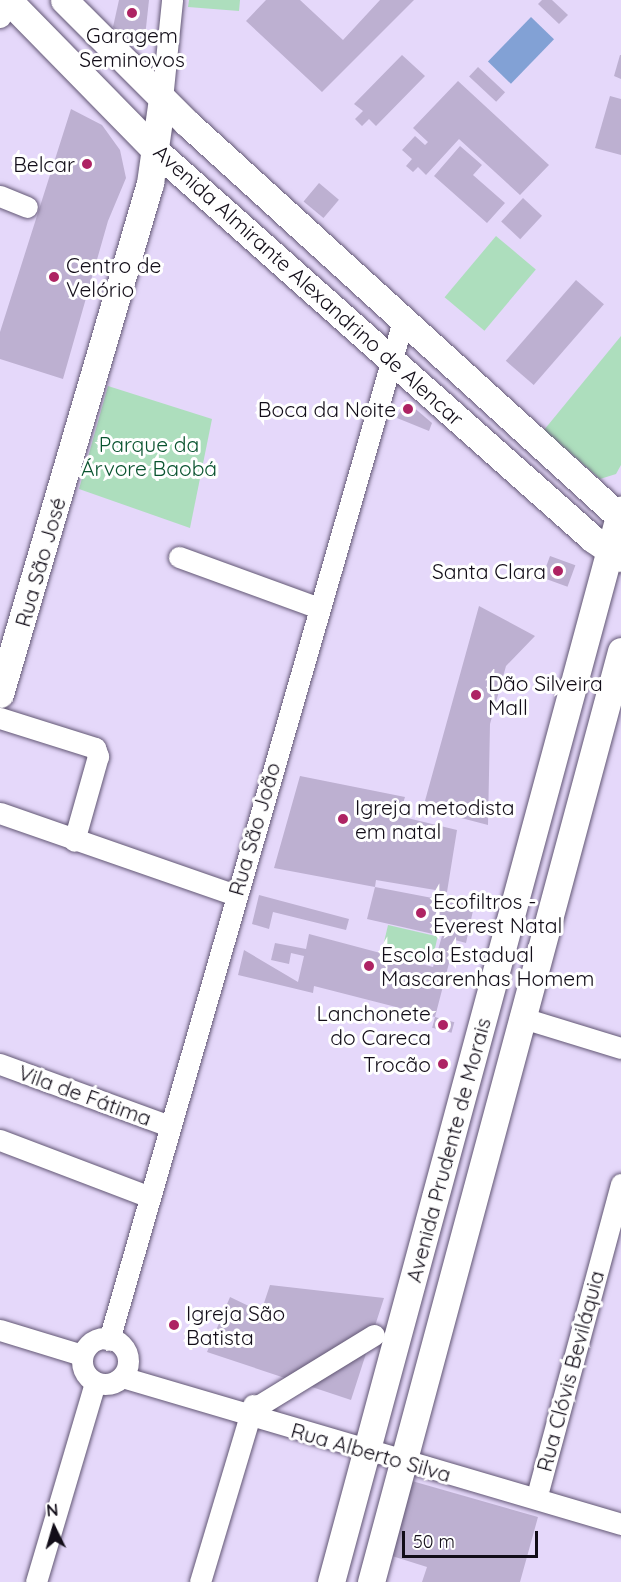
<!DOCTYPE html>
<html>
<head>
<meta charset="utf-8">
<style>
	body { margin:0 }
	#map { position:relative; width:621px; height:1582px; overflow:hidden; background:#e5d8fa; font-family:Quicksand,sans-serif }
	div>[style] { position:absolute }
	.green>* { inset:0; background:#addebd; transform-origin:0 0 }
	.water>* { inset:0; background:#82a1d5; transform-origin:0 0 }
	.building>* { inset:0; background:#bdb0d1; transform-origin:0 0 }
	.roads { filter:drop-shadow(0 0 2px #625774) drop-shadow(0 0 2px #625774) }
	.minor>* { height:21px; margin:-10.5px; padding:0 10.5px; transform-origin:10.5px; border-radius:10.5px; background:#fff }
	.minor>.ring { margin:-10.5px; padding:0; box-sizing:content-box; background:none; border:21px solid #fff; border-radius:50% }
	.major>* { height:27px; margin:-13.5px; padding:0 13.5px; transform-origin:13.5px; border-radius:13.5px; background:#fff }
	.dots>* { width:16px; height:16px; translate:-50% -50%; box-sizing:border-box; border:3px solid #fff; border-radius:50% }
	span { translate:-50% -50%; white-space:nowrap; text-align:center; line-height:1.15; -webkit-text-stroke:6px #fff; paint-order:stroke }
	.poi-label { font-size:21px; color:#120d18 }
	.right { translate:-100% -50%; text-align:right }
	.left { translate:0 -50%; text-align:left }
	.street-label { font-size:21px; color:#120d18 }
	.park-label { font-size:21px; color:#09532f }
	.north { position:absolute; left:24px; top:1498px; width:60px; height:60px; -webkit-text-stroke:4px #fff; paint-order:stroke; rotate:355deg; font-size:16px; font-weight:700; line-height:24px; text-align:center; color:#120d18 }
	.north::after { content:''; display:block; margin:auto; width:21px; height:27px; background:#120d18; clip-path:polygon(50% 0,100% 100%,50% 72%,0 100%) }
	.scale { position:absolute; left:402px; top:1531px; width:136px; height:27px; box-sizing:border-box; border:3px solid #120d18; border-top:0; padding-left:8px; font-size:18px; line-height:21px; white-space:nowrap; color:#120d18; -webkit-text-stroke:4px #fff; paint-order:stroke }
</style>
</head>
<body>
<div id="map">
	<div class="green">
		<div style="clip-path:polygon(189px 0,240px 0,239px 11px,188px 7px)"></div>
		<div style="left:496px;top:236px;width:52px;height:80px;rotate:40deg"></div>
		<div style="clip-path:polygon(621px 336px,621px 465px,616px 474px,600px 479px,544px 430px)"></div>
		<div style="clip-path:polygon(108px 386px,212px 419px,190px 528px,79px 489px)"></div>
		<div style="left:388px;top:925px;width:51px;height:26px;rotate:13deg"></div>
	</div>
	<div class="water">
		<div style="left:531px;top:17px;width:32px;height:62px;rotate:44deg"></div>
	</div>
	<div class="building">
		<div style="clip-path:polygon(119px 0,149px 0,144px 46px,138px 48px,113px 27px)"></div>
		<div style="clip-path:polygon(266px 0,300px 0,343px 40px,380px 0,414px 0,322px 92px,246px 21px)"></div>
		<div style="clip-path:polygon(542px 0,552px 0,568px 15px,559px 24px,538px 4px)"></div>
		<div style="clip-path:polygon(402px 55px,425px 76px,376px 126px,369px 119px,362px 126px,355px 119px,363px 111px,354px 104px)"></div>
		<div style="clip-path:polygon(620px 55px,621px 55px,621px 79px,614px 76px)"></div>
		<div style="left:478px;top:67px;width:37px;height:13px;rotate:43deg"></div>
		<div style="clip-path:polygon(458px 81px,549px 165px,520px 195px,459px 139px,426px 175px,418px 167px,413px 172px,406px 166px,412px 159px,402px 150px,415px 136px,425px 145px,428px 142px,413px 128px)"></div>
		<div style="clip-path:polygon(610px 96px,621px 99px,621px 155px,595px 148px)"></div>
		<div style="clip-path:polygon(71px 109px,102px 125px,120px 150px,126px 178px,108px 221px,63px 379px,0 359px,0 332px)"></div>
		<div style="clip-path:polygon(460px 146px,482px 165px,473px 175px,505px 203px,487px 223px,434px 176px)"></div>
		<div style="left:319px;top:183px;width:26px;height:24px;rotate:40deg"></div>
		<div style="left:523px;top:198px;width:26px;height:32px;rotate:43deg"></div>
		<div style="left:576px;top:280px;width:37px;height:107px;rotate:41deg"></div>
		<div style="clip-path:polygon(405px 400px,432px 423px,429px 431px,397px 418px)"></div>
		<div style="left:550px;top:556px;width:27px;height:23px;rotate:20deg"></div>
		<div style="clip-path:polygon(479px 606px,535px 636px,506px 666px,490px 724px,488px 825px,423px 808px)"></div>
		<div style="clip-path:polygon(300px 776px,405px 797px,399px 816px,457px 830px,447px 892px,376px 880px,375px 887px,474px 906px,466px 943px,455px 940px,435px 1017px,314px 986px,313px 993px,238px 975px,244px 950px,298px 982px,304px 956px,291px 953px,289px 964px,271px 960px,275px 943px,306px 949px,309px 934px,433px 967px,442px 936px,367px 919px,375px 887px,274px 868px)"></div>
		<div style="clip-path:polygon(259px 895px,349px 919px,346px 930px,273px 912px,269px 929px,252px 924px)"></div>
		<div style="left:435px;top:1017px;width:20px;height:11px;rotate:15deg"></div>
		<div style="clip-path:polygon(270px 1285px,384px 1298px,351px 1400px,207px 1352px,230px 1297px,261px 1312px)"></div>
		<div style="clip-path:polygon(412px 1481px,538px 1517px,520px 1582px,422px 1582px,427px 1567px,392px 1556px)"></div>
	</div>
	<div class="roads">
		<div class="minor">
			<div style="left:0;top:17px;width:19px;rotate:-65deg"></div>
			<div style="left:162px;top:99px;width:100px;rotate:-84.2deg"></div>
			<div style="left:0;top:196px;width:29px;rotate:22deg"></div>
			<div style="left:179px;top:557px;width:149px;rotate:20deg"></div>
			<div style="left:0;top:718px;width:100px;rotate:17.5deg"></div>
			<div style="left:95px;top:748px;width:9px;rotate:69deg"></div>
			<div style="left:98px;top:756px;width:88px;rotate:105.8deg"></div>
			<div style="left:0;top:813px;width:249px;rotate:19.2deg"></div>
			<div style="left:520px;top:1017px;width:106px;rotate:17.1deg"></div>
			<div style="left:0;top:1064px;width:180px;rotate:20.1deg"></div>
			<div style="left:0;top:1140px;width:160px;rotate:20.8deg"></div>
			<div style="left:0;top:1330px;width:86px;rotate:17deg"></div>
			<div class="ring" style="left:82px;top:1338px;width:25px;height:25px"></div>
			<div style="left:109px;top:1340px;width:1061px;rotate:-73.91deg"></div>
			<div style="left:122px;top:1377px;width:520px;rotate:16.41deg"></div>
			<div style="left:258px;top:1406px;width:136px;rotate:-31.5deg"></div>
			<div style="left:539px;top:1488px;width:315px;rotate:-74.9deg"></div>
			<div style="left:36px;top:1582px;width:208px;rotate:-73.5deg"></div>
			<div style="left:200px;top:1582px;width:185px;rotate:-73.3deg"></div>
		</div>
		<div class="major">
			<div style="left:8px;top:0;width:211px;rotate:45.6deg"></div>
			<div style="left:156px;top:151px;width:584px;rotate:41.6deg"></div>
			<div style="left:593px;top:539px;width:34px;rotate:34deg"></div>
			<div style="left:64px;top:0;width:174px;rotate:45deg"></div>
			<div style="left:187px;top:123px;width:587px;rotate:42.31deg"></div>
			<div style="left:0;top:694px;width:533px;rotate:-73.64deg"></div>
			<div style="left:150px;top:183px;width:85px;rotate:-81.9deg"></div>
			<div style="left:331px;top:1582px;width:1111px;rotate:-74.88deg"></div>
			<div style="left:371px;top:1582px;width:964px;rotate:-74.97deg"></div>
		</div>
	</div>
	<div class="dots">
		<div style="left:132px;top:13px;background:#ae2363"></div>
		<div style="left:87px;top:164px;background:#ae2363"></div>
		<div style="left:54px;top:277px;background:#ae2363"></div>
		<div style="left:408px;top:409px;background:#ae2363"></div>
		<div style="left:558px;top:571px;background:#ae2363"></div>
		<div style="left:476px;top:695px;background:#ae2363"></div>
		<div style="left:343px;top:819px;background:#ae2363"></div>
		<div style="left:421px;top:913px;background:#ae2363"></div>
		<div style="left:369px;top:966px;background:#ae2363"></div>
		<div style="left:443px;top:1025px;background:#ae2363"></div>
		<div style="left:443px;top:1064px;background:#ae2363"></div>
		<div style="left:174px;top:1325px;background:#ae2363"></div>
	</div>
	<div class="poi-label">
		<span style="left:132px;top:47px">Garagem<br>Seminovos</span>
		<span class="right" style="left:75px;top:164px">Belcar</span>
		<span class="left" style="left:66px;top:277px">Centro de<br>Velório</span>
		<span class="right" style="left:396px;top:409px">Boca da Noite</span>
		<span class="right" style="left:546px;top:571px">Santa Clara</span>
		<span class="left" style="left:488px;top:695px">Dão Silveira<br>Mall</span>
		<span class="left" style="left:355px;top:819px">Igreja metodista<br>em natal</span>
		<span class="left" style="left:433px;top:913px">Ecofiltros -<br>Everest Natal</span>
		<span class="left" style="left:381px;top:966px">Escola Estadual<br>Mascarenhas Homem</span>
		<span class="right" style="left:431px;top:1025px">Lanchonete<br>do Careca</span>
		<span class="right" style="left:431px;top:1064px">Trocão</span>
		<span class="left" style="left:186px;top:1325px">Igreja São<br>Batista</span>
	</div>
	<div class="street-label">
		<span style="left:309px;top:285px;rotate:42deg">Avenida Almirante Alexandrino de Alencar</span>
		<span style="left:40px;top:562px;rotate:-74deg">Rua São José</span>
		<span style="left:254px;top:829px;rotate:-74deg">Rua São João</span>
		<span style="left:85px;top:1095px;rotate:20deg">Vila de Fátima</span>
		<span style="left:448px;top:1150px;rotate:-75deg">Avenida Prudente de Morais</span>
		<span style="left:570px;top:1371px;rotate:-75deg">Rua Clóvis Beviláquia</span>
		<span style="left:371px;top:1452px;rotate:16deg">Rua Alberto Silva</span>
	</div>
	<div class="park-label">
		<span style="left:149px;top:456px">Parque da<br>Árvore Baobá</span>
	</div>
	<div class="north">N</div>
	<div class="scale">50 m</div>
</div>
</body>
</html>
